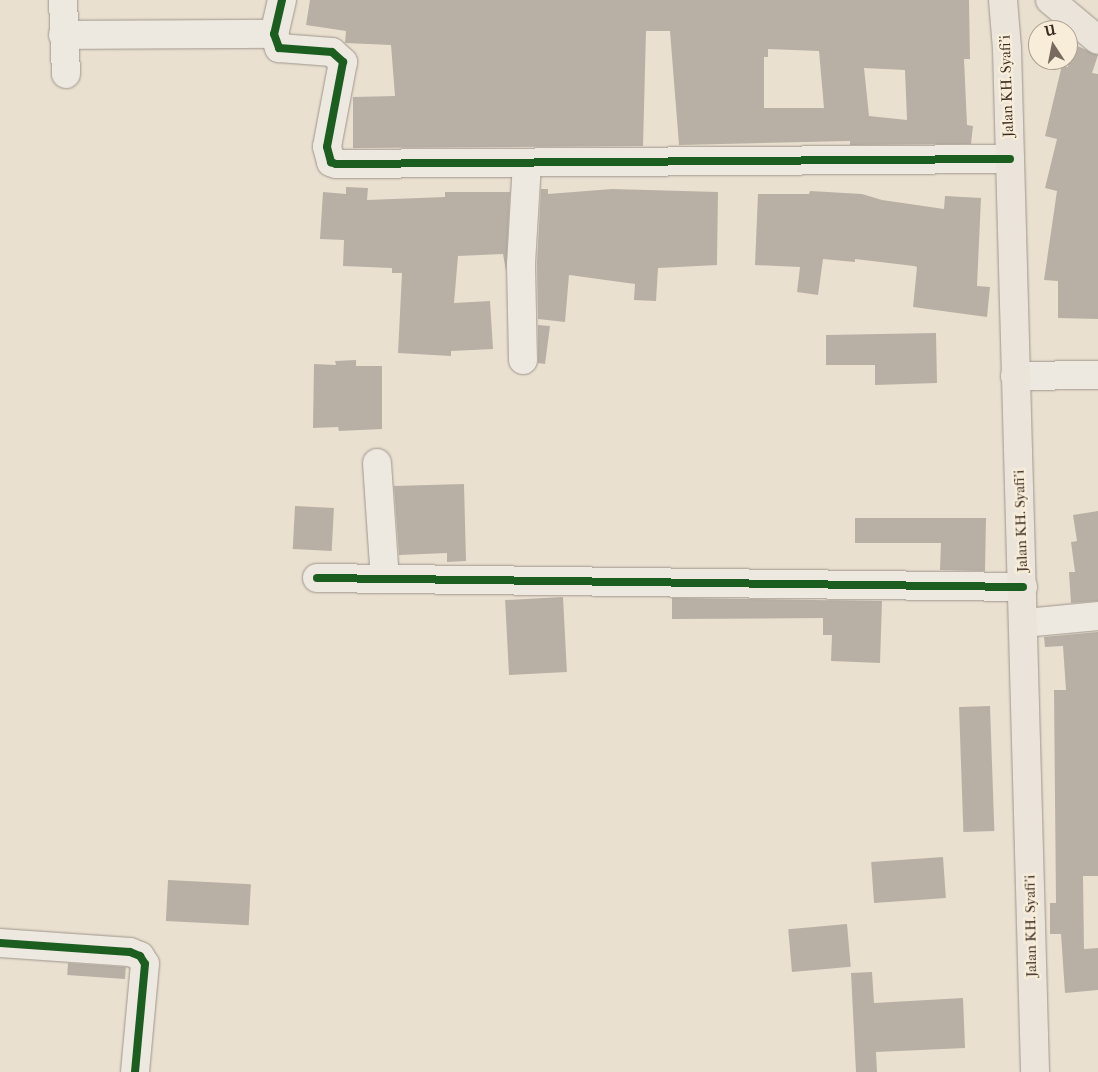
<!DOCTYPE html>
<html>
<head>
<meta charset="utf-8">
<style>
	body { margin:0 }
	#map { position:relative; width:1098px; height:1072px; overflow:hidden; background:#eae0d0; font-family:"IM FELL French Canon",serif }
	div>[style] { position:absolute }
	.building>* { inset:0; background:#b8b0a5; transform-origin:0 0 }
	.roads { filter:drop-shadow(0 0 1px #9e968c) drop-shadow(0 0 1px #9e968c) }
	.minor>* { height:28px; margin:-14px; padding:0 14px; transform-origin:14px; border-radius:14px; background:#ede8e0 }
	.major>* { height:28px; margin:-14px; padding:0 14px; transform-origin:14px; border-radius:14px; background:#eae4db }
	.cycleway>* { height:8px; margin:-4px; padding:0 4px; transform-origin:4px; border-radius:4px; background:#1b5e20 }
	span { translate:-50% -50%; white-space:nowrap; text-align:center; line-height:1.15; -webkit-text-stroke:5px #f8edd9; paint-order:stroke }
	.street-label { font-size:15px; color:#3b2b21 }
	.north { position:absolute; left:1028px; top:20px; width:50px; height:50px; box-sizing:border-box; background:#f8edd9; border:1px solid #ac9f8f; border-radius:50%; rotate:349deg; font-size:14px; font-weight:700; line-height:20px; text-align:center; color:#3b2b21 }
	.north::after { content:''; display:block; margin:auto; width:18px; height:22px; background:#786a5e; clip-path:polygon(50% 0,100% 100%,50% 72%,0 100%) }
</style>
</head>
<body>
<div id="map">
	<div class="building">
		<div style="clip-path:polygon(evenodd,310px 0,969px 0,970px 59px,964px 59px,967px 125px,973px 126px,971px 144px,850px 145px,850px 141px,679px 145px,670px 31px,646px 31px,643px 146px,353px 148px,353px 97px,395px 96px,391px 45px,345px 43px,346px 31px,306px 25px,310px 0,768px 49px,819px 51px,824px 108px,764px 108px,764px 57px,768px 57px,768px 49px,310px 0,864px 68px,905px 70px,907px 120px,869px 116px,864px 68px)"></div>
		<div style="clip-path:polygon(1068px 42px,1098px 55px,1092px 73px,1098px 74px,1098px 319px,1058px 318px,1058px 281px,1044px 280px,1057px 191px,1045px 188px,1057px 139px,1045px 136px,1062px 65px,1068px 67px)"></div>
		<div style="clip-path:polygon(346px 187px,368px 188px,367px 200px,445px 197px,445px 192px,510px 192px,506px 271px,503px 254px,458px 256px,454px 303px,490px 301px,493px 349px,451px 351px,451px 356px,398px 353px,402px 273px,392px 273px,392px 268px,343px 266px,344px 240px,320px 239px,323px 192px,346px 194px)"></div>
		<div style="clip-path:polygon(541px 189px,548px 189px,548px 194px,612px 189px,718px 192px,717px 265px,658px 268px,656px 301px,634px 300px,635px 284px,569px 275px,565px 322px,538px 319px,537px 264px)"></div>
		<div style="clip-path:polygon(810px 191px,862px 194px,882px 200px,944px 209px,945px 196px,981px 198px,977px 286px,990px 287px,987px 317px,913px 307px,917px 267px,914px 266px,855px 259px,855px 262px,823px 259px,818px 295px,797px 292px,800px 267px,755px 265px,758px 194px,809px 194px)"></div>
		<div style="clip-path:polygon(538px 325px,550px 326px,545px 364px,538px 363px)"></div>
		<div style="clip-path:polygon(936px 333px,937px 383px,875px 385px,875px 365px,826px 365px,826px 335px)"></div>
		<div style="clip-path:polygon(356px 360px,356px 366px,382px 366px,382px 429px,339px 431px,338px 427px,313px 428px,314px 364px,336px 365px,335px 361px)"></div>
		<div style="clip-path:polygon(464px 484px,466px 561px,447px 562px,447px 553px,399px 555px,394px 486px)"></div>
		<div style="left:295px;top:506px;width:39px;height:43px;rotate:3deg"></div>
		<div style="clip-path:polygon(1098px 511px,1098px 601px,1071px 603px,1069px 572px,1075px 572px,1071px 542px,1077px 541px,1073px 515px)"></div>
		<div style="clip-path:polygon(855px 518px,986px 518px,985px 571px,940px 570px,941px 543px,855px 543px)"></div>
		<div style="left:563px;top:597px;width:75px;height:58px;rotate:87deg"></div>
		<div style="clip-path:polygon(672px 598px,882px 601px,880px 663px,831px 661px,832px 635px,823px 635px,823px 618px,672px 619px)"></div>
		<div style="clip-path:polygon(1098px 632px,1098px 876px,1083px 876px,1084px 949px,1098px 948px,1098px 990px,1065px 993px,1061px 934px,1050px 934px,1050px 903px,1056px 903px,1054px 690px,1066px 690px,1063px 646px,1045px 647px,1044px 637px)"></div>
		<div style="left:990px;top:706px;width:125px;height:31px;rotate:88deg"></div>
		<div style="left:943px;top:857px;width:41px;height:72px;rotate:86deg"></div>
		<div style="left:168px;top:880px;width:83px;height:41px;rotate:3deg"></div>
		<div style="left:847px;top:924px;width:43px;height:59px;rotate:85deg"></div>
		<div style="left:68px;top:963px;width:58px;height:12px;rotate:4deg"></div>
		<div style="clip-path:polygon(872px 972px,874px 1003px,963px 998px,965px 1048px,876px 1052px,877px 1072px,856px 1072px,851px 973px)"></div>
	</div>
	<div class="roads">
		<div class="minor">
			<div style="left:63px;top:0;width:74px;rotate:87.7deg"></div>
			<div style="left:282px;top:0;width:35px;rotate:103deg"></div>
			<div style="left:274px;top:34px;width:15px;rotate:70deg"></div>
			<div style="left:279px;top:48px;width:53px;rotate:4.3deg"></div>
			<div style="left:332px;top:52px;width:15px;rotate:42deg"></div>
			<div style="left:343px;top:62px;width:86px;rotate:100.7deg"></div>
			<div style="left:327px;top:147px;width:16px;rotate:75deg"></div>
			<div style="left:331px;top:162px;width:5px;rotate:22deg"></div>
			<div style="left:336px;top:164px;width:674px;rotate:-0.43deg"></div>
			<div style="left:63px;top:35px;width:211px;rotate:-0.3deg"></div>
			<div style="left:523px;top:360px;width:96px;rotate:-91.2deg"></div>
			<div style="left:521px;top:264px;width:101px;rotate:-86.6deg"></div>
			<div style="left:1015px;top:376px;width:83px;rotate:-0.7deg"></div>
			<div style="left:377px;top:463px;width:116px;rotate:86.1deg"></div>
			<div style="left:317px;top:578px;width:706px;rotate:0.73deg"></div>
			<div style="left:1024px;top:623px;width:74px;rotate:-5.4deg"></div>
			<div style="left:0;top:943px;width:130px;rotate:4deg"></div>
			<div style="left:130px;top:952px;width:11px;rotate:22deg"></div>
			<div style="left:140px;top:956px;width:9px;rotate:58deg"></div>
			<div style="left:145px;top:964px;width:108px;rotate:95.3deg"></div>
		</div>
		<div class="major">
			<div style="left:1003px;top:0;width:49px;rotate:85.3deg"></div>
			<div style="left:1007px;top:49px;width:1023px;rotate:88.43deg"></div>
			<div style="left:1050px;top:0;width:62px;rotate:39.8deg"></div>
		</div>
	</div>
	<div class="cycleway">
		<div style="left:282px;top:0;width:35px;rotate:103deg"></div>
		<div style="left:274px;top:34px;width:15px;rotate:70deg"></div>
		<div style="left:279px;top:48px;width:53px;rotate:4.3deg"></div>
		<div style="left:332px;top:52px;width:15px;rotate:42deg"></div>
		<div style="left:343px;top:62px;width:86px;rotate:100.7deg"></div>
		<div style="left:327px;top:147px;width:16px;rotate:75deg"></div>
		<div style="left:331px;top:162px;width:5px;rotate:22deg"></div>
		<div style="left:336px;top:164px;width:674px;rotate:-0.43deg"></div>
		<div style="left:317px;top:578px;width:706px;rotate:0.73deg"></div>
		<div style="left:0;top:943px;width:130px;rotate:4deg"></div>
		<div style="left:130px;top:952px;width:11px;rotate:22deg"></div>
		<div style="left:140px;top:956px;width:9px;rotate:58deg"></div>
		<div style="left:145px;top:964px;width:108px;rotate:95.3deg"></div>
	</div>
	<div class="street-label">
		<span style="left:1007px;top:86px;rotate:-92deg">Jalan KH. Syafi'i</span>
		<span style="left:1021px;top:521px;rotate:-92deg">Jalan KH. Syafi'i</span>
		<span style="left:1031px;top:926px;rotate:-91deg">Jalan KH. Syafi'i</span>
	</div>
	<div class="north">U</div>
</div>
</body>
</html>
